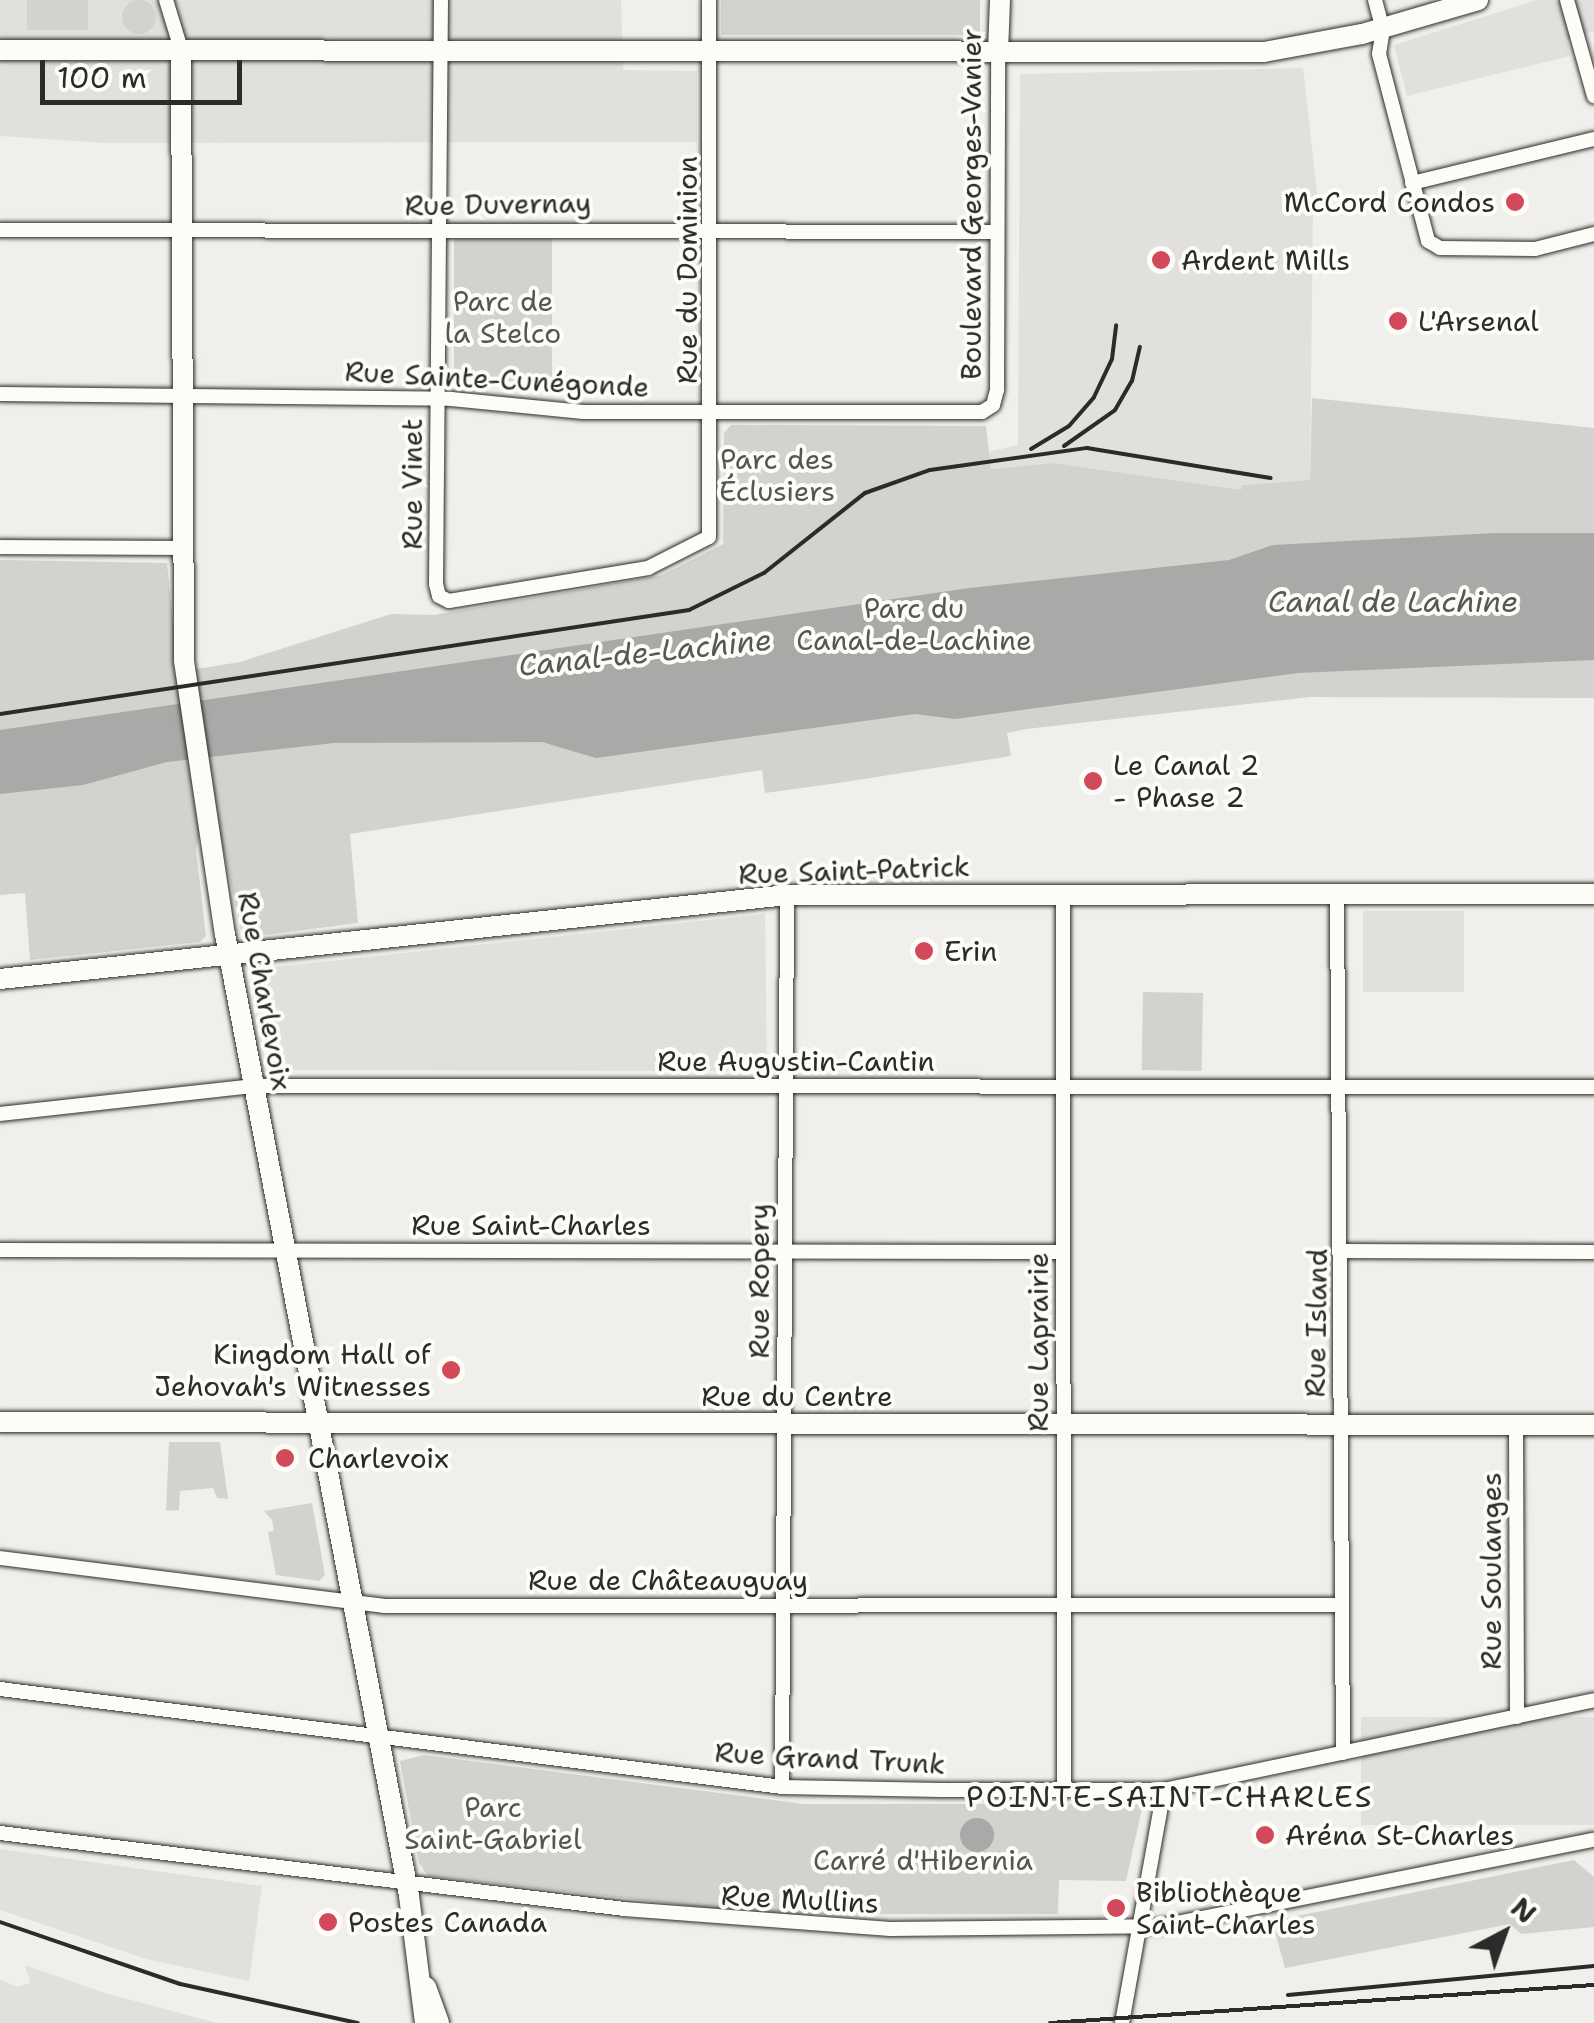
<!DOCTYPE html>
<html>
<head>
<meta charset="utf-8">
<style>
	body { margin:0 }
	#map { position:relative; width:1594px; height:2023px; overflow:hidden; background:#f0efeb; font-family:"Shantell Sans",sans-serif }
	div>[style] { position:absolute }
	.built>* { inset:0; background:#e1e0dc; transform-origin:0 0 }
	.green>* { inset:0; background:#d3d2cf; transform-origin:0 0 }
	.round { border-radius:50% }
	.water>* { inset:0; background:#aaa9a7 }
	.roads { filter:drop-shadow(0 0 2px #2b2b2b) drop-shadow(0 0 2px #2b2b2b) }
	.street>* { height:14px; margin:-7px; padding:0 7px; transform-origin:7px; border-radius:7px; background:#fdfcf7 }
	.secondary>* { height:20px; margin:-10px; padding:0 10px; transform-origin:10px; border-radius:10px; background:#fdfcf7 }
	.rail>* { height:4px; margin:-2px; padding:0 2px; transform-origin:2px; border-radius:2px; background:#2b2b2b }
	.dots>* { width:28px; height:28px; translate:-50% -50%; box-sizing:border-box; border:5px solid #fdfcf7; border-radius:50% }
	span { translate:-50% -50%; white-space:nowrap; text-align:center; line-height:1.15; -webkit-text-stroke:8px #fdfcf7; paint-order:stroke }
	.poi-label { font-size:28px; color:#2b2b2b }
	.right { translate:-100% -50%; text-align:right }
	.left { translate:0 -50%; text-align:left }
	.street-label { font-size:28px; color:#2b2b2b }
	.park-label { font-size:28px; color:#555554 }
	.water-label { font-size:30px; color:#575756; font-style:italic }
	.neighbourhood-label { font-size:30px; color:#2b2b2b; letter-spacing:2.5px }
	.north { position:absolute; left:1454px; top:1883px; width:100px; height:100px; -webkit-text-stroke:8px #fdfcf7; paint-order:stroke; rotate:41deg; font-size:28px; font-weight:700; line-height:40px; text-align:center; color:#2b2b2b }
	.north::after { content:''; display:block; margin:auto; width:35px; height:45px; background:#2b2b2b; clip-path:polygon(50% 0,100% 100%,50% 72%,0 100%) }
	.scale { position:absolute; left:40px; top:60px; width:202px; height:45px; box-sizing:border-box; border:5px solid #2b2b2b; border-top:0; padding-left:12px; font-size:30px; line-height:35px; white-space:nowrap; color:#2b2b2b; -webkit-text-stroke:8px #fdfcf7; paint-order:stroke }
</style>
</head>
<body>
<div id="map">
	<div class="built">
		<div style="clip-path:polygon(0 0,621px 0,623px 70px,697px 71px,697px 142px,104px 143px,0 136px)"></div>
		<div style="clip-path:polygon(1537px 0,1594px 0,1594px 31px,1567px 40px,1570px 56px,1407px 96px,1394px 45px)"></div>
		<div style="clip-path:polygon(1303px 68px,1318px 200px,1313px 201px,1310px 480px,1242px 485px,1242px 491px,1053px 463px,991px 469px,988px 452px,1018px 445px,1020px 74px)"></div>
		<div style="left:1363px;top:911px;width:101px;height:81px"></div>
		<div style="clip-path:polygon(765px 914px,767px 1071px,270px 1070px,257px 969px)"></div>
		<div style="left:1594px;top:1717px;width:108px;height:233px;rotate:90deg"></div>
		<div style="clip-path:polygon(0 1849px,262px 1886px,249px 1981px,146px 1959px,0 1910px)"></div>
		<div style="clip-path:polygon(25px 1965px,105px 1993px,217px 2023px,0 2023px,0 1979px,17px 1987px,30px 1983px)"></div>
	</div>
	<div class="green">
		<div style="left:27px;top:0;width:61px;height:30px"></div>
		<div style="left:721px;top:0;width:259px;height:35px"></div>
		<div class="round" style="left:122px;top:0;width:34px;height:34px"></div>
		<div style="left:454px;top:239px;width:98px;height:142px"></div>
		<div style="clip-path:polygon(1312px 398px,1594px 428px,1594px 698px,1310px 697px,1026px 729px,1007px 733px,1011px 756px,838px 783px,765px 793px,762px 770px,350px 834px,358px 923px,251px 937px,241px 930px,219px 831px,200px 832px,196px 850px,206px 936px,200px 942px,30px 960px,25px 893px,0 895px,0 560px,167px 563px,178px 672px,240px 662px,391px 614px,433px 615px,662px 575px,723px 544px,724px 433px,731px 425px,986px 426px,991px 469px,1053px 463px,1241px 490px,1242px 485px,1310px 480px)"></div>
		<div style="left:1143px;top:992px;width:60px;height:78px;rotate:1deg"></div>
		<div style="clip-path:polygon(169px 1442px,220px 1442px,228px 1499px,217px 1498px,213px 1488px,180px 1491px,179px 1510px,166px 1511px)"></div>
		<div style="clip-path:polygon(312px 1503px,325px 1575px,319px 1581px,276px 1575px,268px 1532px,274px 1531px,272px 1520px,264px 1511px)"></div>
		<div style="clip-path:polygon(424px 1755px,804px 1804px,1143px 1804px,1126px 1881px,1059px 1880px,1058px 1914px,764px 1914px,428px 1876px,419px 1863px,400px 1761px)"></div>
		<div style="clip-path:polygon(1574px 1860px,1594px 1877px,1594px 1927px,1521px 1934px,1510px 1924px,1285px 1968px,1272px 1921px)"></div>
	</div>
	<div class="water">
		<div style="clip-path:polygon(1495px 533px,1594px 533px,1594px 660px,1298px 673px,955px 719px,915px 714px,596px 758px,542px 742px,334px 743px,167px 762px,83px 785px,0 794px,0 730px,969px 588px,1229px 560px,1273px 545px)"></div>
		<div class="round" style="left:960px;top:1818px;width:34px;height:34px"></div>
	</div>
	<div class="roads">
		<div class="street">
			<div style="left:166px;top:0;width:51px;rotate:73deg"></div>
			<div style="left:441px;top:0;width:584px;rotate:90.49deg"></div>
			<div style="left:436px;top:584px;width:12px;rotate:76deg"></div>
			<div style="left:439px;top:596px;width:11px;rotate:27deg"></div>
			<div style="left:449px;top:601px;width:202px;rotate:-9.4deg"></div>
			<div style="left:648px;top:568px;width:68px;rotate:-26.9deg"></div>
			<div style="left:709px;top:537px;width:537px;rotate:-90deg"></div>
			<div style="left:1375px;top:0;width:30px;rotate:75deg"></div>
			<div style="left:1383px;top:29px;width:25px;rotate:99deg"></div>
			<div style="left:1379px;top:54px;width:193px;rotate:75.3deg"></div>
			<div style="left:1428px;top:241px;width:14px;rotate:30deg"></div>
			<div style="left:1440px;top:248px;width:95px;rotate:0.6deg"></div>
			<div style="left:1535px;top:249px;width:61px;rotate:-14.3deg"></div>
			<div style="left:1567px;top:0;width:100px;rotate:74.3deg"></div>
			<div style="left:1412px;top:183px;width:187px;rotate:-13.6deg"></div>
			<div style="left:0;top:230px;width:997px;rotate:0.11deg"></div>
			<div style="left:0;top:394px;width:451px;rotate:0.6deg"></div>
			<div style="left:451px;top:399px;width:133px;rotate:5.6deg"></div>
			<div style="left:583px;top:412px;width:399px"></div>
			<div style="left:982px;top:412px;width:13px;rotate:-32deg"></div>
			<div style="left:993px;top:405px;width:16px;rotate:-75deg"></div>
			<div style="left:997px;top:390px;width:338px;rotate:-89.8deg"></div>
			<div style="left:0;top:547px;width:180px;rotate:0.3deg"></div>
			<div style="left:1063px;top:894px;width:896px;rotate:89.94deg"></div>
			<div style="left:1337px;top:895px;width:858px;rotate:89.6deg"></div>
			<div style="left:0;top:1114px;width:256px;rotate:-6.3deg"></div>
			<div style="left:254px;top:1086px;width:1340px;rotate:0.04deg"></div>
			<div style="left:0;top:1250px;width:1063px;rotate:0.11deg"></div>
			<div style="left:1342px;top:1251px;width:252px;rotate:0.2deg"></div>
			<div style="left:1516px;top:1425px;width:292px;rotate:89.8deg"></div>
			<div style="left:0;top:1558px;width:387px;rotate:7.1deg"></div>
			<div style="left:384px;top:1606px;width:955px;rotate:-0.06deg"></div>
			<div style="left:0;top:1689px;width:788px;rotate:7.14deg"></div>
			<div style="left:782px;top:1787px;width:159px;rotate:1.1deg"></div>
			<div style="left:941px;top:1790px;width:223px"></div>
			<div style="left:1164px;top:1790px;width:439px;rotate:-11.8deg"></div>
			<div style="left:782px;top:1787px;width:892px;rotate:-89.68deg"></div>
			<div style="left:0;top:1833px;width:629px;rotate:6.94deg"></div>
			<div style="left:624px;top:1909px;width:267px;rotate:4.3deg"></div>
			<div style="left:890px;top:1929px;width:272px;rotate:-0.6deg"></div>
			<div style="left:1162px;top:1926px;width:440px;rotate:-11.3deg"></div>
			<div style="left:1122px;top:2023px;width:237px;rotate:-79.8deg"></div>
		</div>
		<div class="secondary">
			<div style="left:181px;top:49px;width:612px;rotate:89.72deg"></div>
			<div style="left:184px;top:661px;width:276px;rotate:81.5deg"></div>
			<div style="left:225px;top:934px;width:979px;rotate:79.17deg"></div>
			<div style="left:409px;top:1896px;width:128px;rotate:82.8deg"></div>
			<div style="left:0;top:50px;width:1264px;rotate:0.09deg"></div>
			<div style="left:1264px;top:52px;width:100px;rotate:-10.4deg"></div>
			<div style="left:1362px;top:34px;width:121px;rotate:-16.3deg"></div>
			<div style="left:998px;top:52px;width:52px;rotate:-87.8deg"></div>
			<div style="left:0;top:979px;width:791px;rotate:-6.09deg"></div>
			<div style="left:787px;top:895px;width:807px;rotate:-0.07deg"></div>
			<div style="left:0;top:1422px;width:1594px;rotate:0.11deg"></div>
			<div style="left:426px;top:1987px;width:38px;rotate:70deg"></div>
		</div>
	</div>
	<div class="rail">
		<div style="left:1064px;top:446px;width:62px;rotate:-35.2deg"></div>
		<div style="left:1115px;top:410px;width:34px;rotate:-60deg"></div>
		<div style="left:1132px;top:381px;width:35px;rotate:-77deg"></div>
		<div style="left:1031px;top:449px;width:44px;rotate:-31.2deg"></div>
		<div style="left:1069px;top:426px;width:38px;rotate:-49deg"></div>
		<div style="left:1094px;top:397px;width:42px;rotate:-64.7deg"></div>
		<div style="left:1112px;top:359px;width:34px;rotate:-83deg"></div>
		<div style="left:0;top:714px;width:697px;rotate:-8.58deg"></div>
		<div style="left:689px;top:610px;width:84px;rotate:-26.3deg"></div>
		<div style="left:764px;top:573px;width:129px;rotate:-38.4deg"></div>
		<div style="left:865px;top:493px;width:69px;rotate:-19.5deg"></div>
		<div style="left:930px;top:470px;width:159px;rotate:-8deg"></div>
		<div style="left:1087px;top:448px;width:186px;rotate:9.3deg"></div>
		<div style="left:0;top:1922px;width:190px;rotate:19deg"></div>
		<div style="left:180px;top:1984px;width:182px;rotate:12.4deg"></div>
		<div style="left:1288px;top:1995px;width:307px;rotate:-5.4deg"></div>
		<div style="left:1050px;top:2023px;width:545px;rotate:-4deg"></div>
	</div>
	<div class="dots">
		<div style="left:1515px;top:202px;background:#d1495b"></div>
		<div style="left:1161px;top:260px;background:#d1495b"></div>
		<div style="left:1398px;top:321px;background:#d1495b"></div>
		<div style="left:1093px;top:781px;background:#d1495b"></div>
		<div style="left:924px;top:951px;background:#d1495b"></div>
		<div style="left:451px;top:1370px;background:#d1495b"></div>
		<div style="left:285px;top:1458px;background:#d1495b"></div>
		<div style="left:1265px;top:1835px;background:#d1495b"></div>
		<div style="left:1116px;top:1908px;background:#d1495b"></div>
		<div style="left:328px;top:1922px;background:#d1495b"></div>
	</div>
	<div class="poi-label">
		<span class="right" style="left:1495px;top:202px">McCord Condos</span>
		<span class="left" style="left:1181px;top:260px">Ardent Mills</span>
		<span class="left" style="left:1418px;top:321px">L'Arsenal</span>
		<span class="left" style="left:1113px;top:781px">Le Canal 2<br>- Phase 2</span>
		<span class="left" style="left:944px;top:951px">Erin</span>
		<span class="right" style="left:431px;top:1370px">Kingdom Hall of<br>Jehovah's Witnesses</span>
		<span class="left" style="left:308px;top:1458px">Charlevoix</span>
		<span class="left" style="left:1285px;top:1835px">Aréna St-Charles</span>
		<span class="left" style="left:1136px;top:1908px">Bibliothèque<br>Saint-Charles</span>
		<span class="left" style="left:348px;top:1922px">Postes Canada</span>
	</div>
	<div class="street-label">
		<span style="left:498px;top:204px;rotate:-1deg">Rue Duvernay</span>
		<span style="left:971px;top:204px;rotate:-90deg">Boulevard Georges-Vanier</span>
		<span style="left:687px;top:270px;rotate:-90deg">Rue du Dominion</span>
		<span style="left:497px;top:379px;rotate:3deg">Rue Sainte-Cunégonde</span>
		<span style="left:412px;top:484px;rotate:-90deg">Rue Vinet</span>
		<span style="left:854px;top:870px;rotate:-2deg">Rue Saint-Patrick</span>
		<span style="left:265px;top:991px;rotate:80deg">Rue Charlevoix</span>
		<span style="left:796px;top:1061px">Rue Augustin-Cantin</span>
		<span style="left:531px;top:1225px">Rue Saint-Charles</span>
		<span style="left:759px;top:1281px;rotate:-90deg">Rue Ropery</span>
		<span style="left:1316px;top:1323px;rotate:-89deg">Rue Island</span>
		<span style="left:1038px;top:1342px;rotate:-90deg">Rue Laprairie</span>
		<span style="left:797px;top:1396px">Rue du Centre</span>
		<span style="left:1491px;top:1571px;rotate:-90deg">Rue Soulanges</span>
		<span style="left:668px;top:1580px">Rue de Châteauguay</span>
		<span style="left:830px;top:1758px;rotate:3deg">Rue Grand Trunk</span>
		<span style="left:800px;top:1899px;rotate:3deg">Rue Mullins</span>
	</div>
	<div class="park-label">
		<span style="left:503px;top:317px">Parc de<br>la Stelco</span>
		<span style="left:777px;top:475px">Parc des<br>Éclusiers</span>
		<span style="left:914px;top:624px">Parc du<br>Canal-de-Lachine</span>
		<span style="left:493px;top:1823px">Parc<br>Saint-Gabriel</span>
		<span style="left:923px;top:1860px">Carré d'Hibernia</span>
	</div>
	<div class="water-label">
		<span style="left:1393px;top:602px">Canal de Lachine</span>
		<span style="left:645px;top:653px;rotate:-6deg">Canal-de-Lachine</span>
	</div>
	<div class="neighbourhood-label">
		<span style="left:1170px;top:1797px">POINTE-SAINT-CHARLES</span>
	</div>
	<div class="north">N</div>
	<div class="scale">100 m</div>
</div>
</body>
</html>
